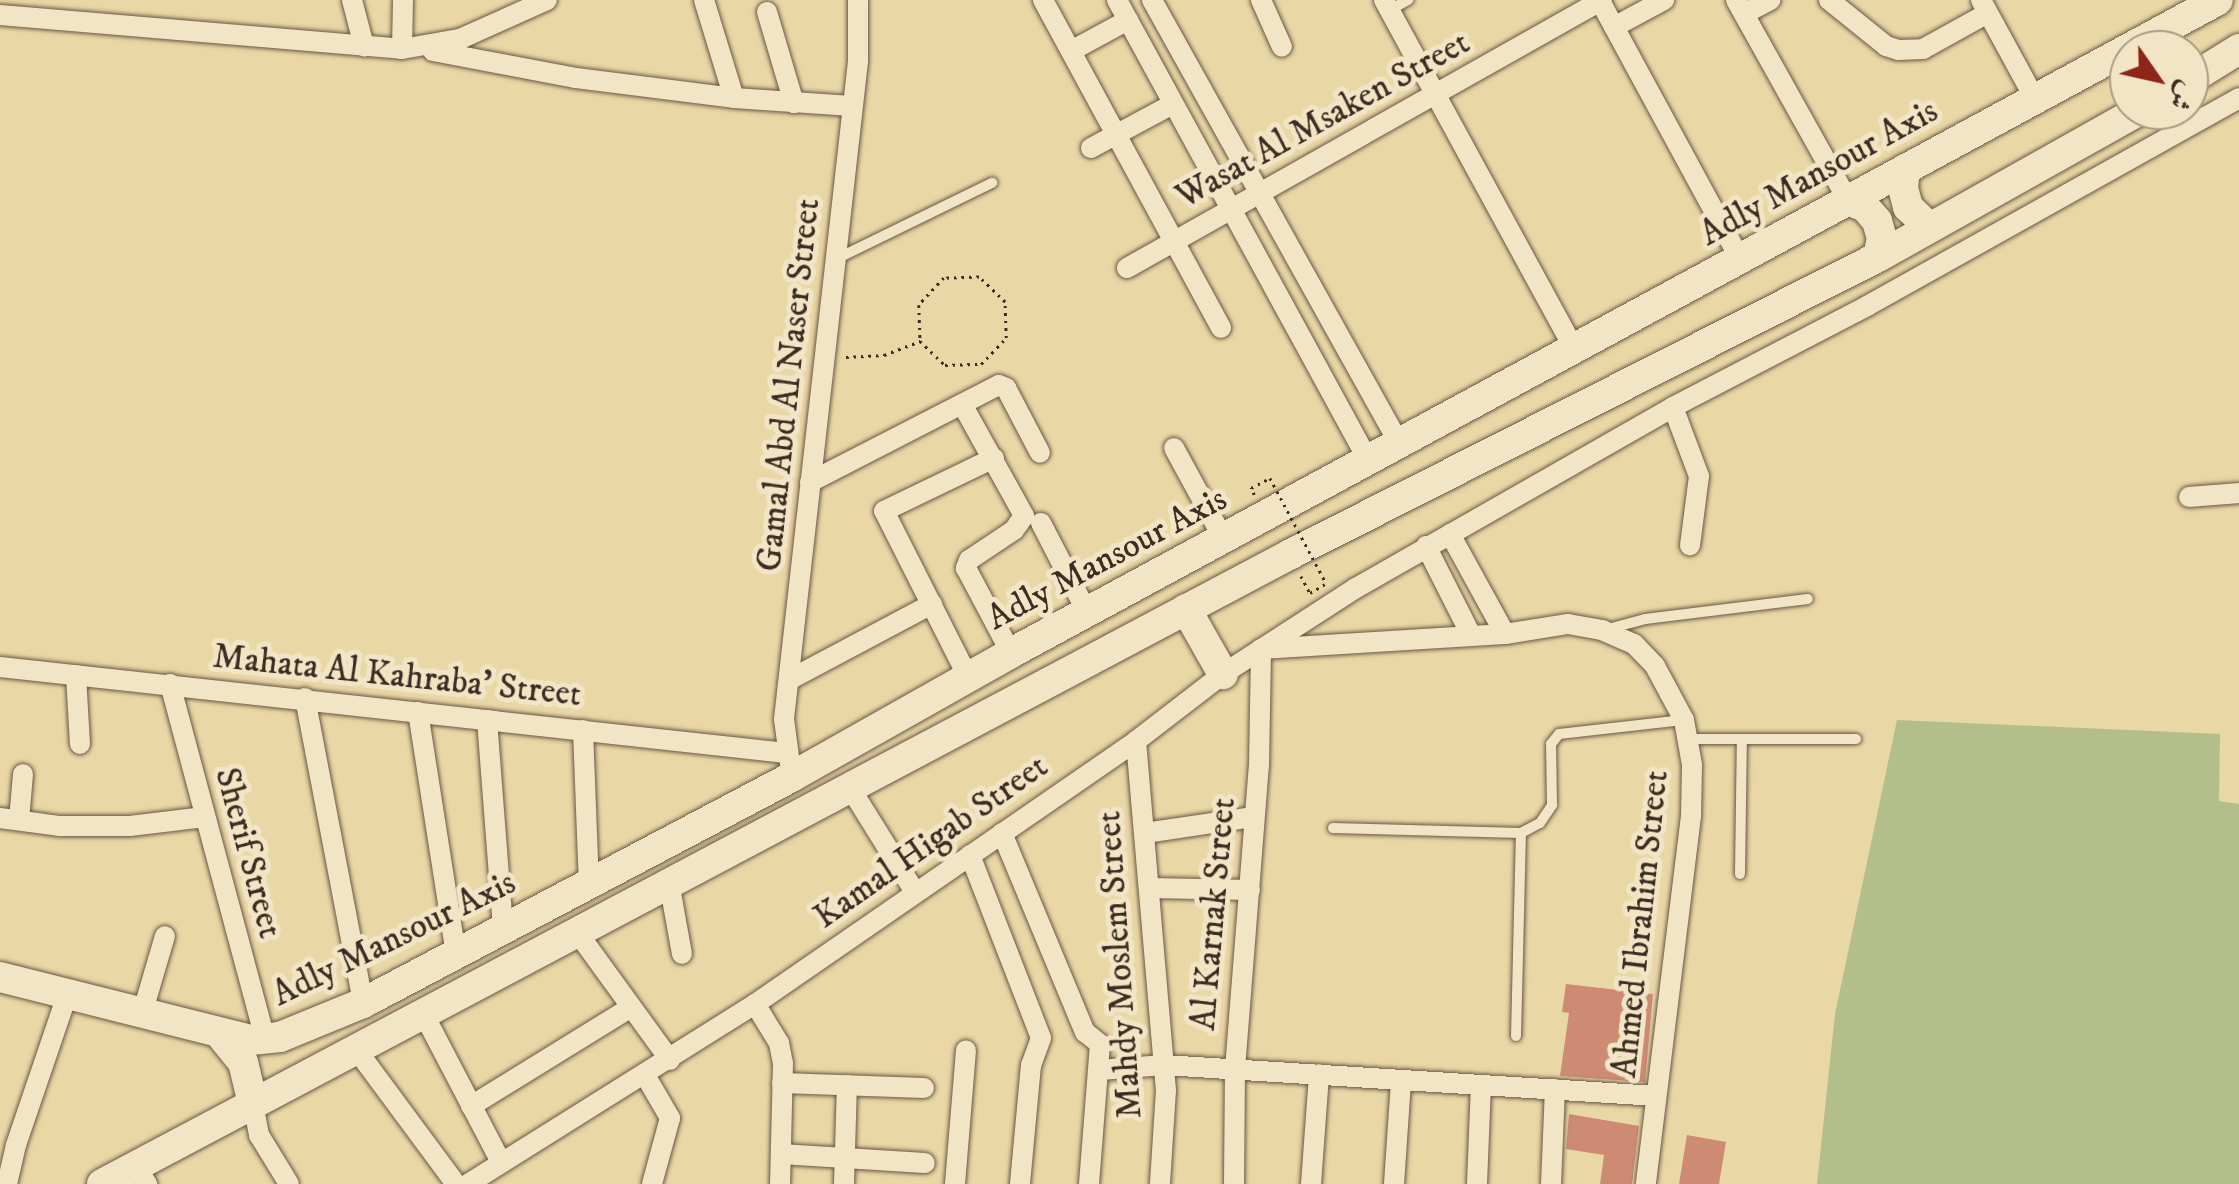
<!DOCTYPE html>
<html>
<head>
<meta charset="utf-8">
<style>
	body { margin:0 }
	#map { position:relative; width:2239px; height:1184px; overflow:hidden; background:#ead7a6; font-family:"IM FELL DW Pica",Amiri,serif }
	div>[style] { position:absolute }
	.green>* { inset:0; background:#b2bf8a }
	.building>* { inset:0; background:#ce8b74 }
	.path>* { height:2.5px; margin-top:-1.25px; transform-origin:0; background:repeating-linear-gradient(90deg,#3e2c23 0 2.5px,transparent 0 7.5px) }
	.roads { filter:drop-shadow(0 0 2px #695744) drop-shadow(0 0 2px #695744) }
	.service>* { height:10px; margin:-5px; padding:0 5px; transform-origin:5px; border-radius:5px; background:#f1e5c5 }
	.minor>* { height:20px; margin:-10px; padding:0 10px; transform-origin:10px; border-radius:10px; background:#f1e5c5 }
	.secondary>* { height:30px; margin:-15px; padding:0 15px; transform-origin:15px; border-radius:15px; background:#f1e5c5 }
	.path-bridge>* { height:2.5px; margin-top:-1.25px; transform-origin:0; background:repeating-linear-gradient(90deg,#3e2c23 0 2.5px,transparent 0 7.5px) }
	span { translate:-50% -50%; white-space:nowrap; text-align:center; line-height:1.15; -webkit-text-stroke:10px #f1e5c5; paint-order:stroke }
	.street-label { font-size:35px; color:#3e2c23 }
	.north { position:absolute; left:2109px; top:30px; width:100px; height:100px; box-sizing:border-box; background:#f1e5c5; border:2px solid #a99b84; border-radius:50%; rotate:124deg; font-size:28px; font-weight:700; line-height:40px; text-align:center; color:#3e2c23 }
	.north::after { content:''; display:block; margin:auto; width:35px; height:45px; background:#8f2418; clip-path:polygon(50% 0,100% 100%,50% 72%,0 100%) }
</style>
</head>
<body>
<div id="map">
	<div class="green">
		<div style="clip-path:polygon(1897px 720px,2220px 734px,2219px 801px,2239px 804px,2239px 1184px,1817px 1184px,1835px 1014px)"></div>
	</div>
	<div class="building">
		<div style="clip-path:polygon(1566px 984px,1653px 994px,1645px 1082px,1560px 1076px,1569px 1013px,1562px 1012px)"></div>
		<div style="clip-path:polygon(1569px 1114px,1639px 1126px,1632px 1184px,1600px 1184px,1604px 1155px,1566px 1149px)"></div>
		<div style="clip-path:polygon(1687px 1135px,1726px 1142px,1719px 1184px,1679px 1184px)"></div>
	</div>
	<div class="path">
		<div style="left:846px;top:357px;width:38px;rotate:-3deg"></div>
		<div style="left:884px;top:355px;width:39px;rotate:-21deg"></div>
		<div style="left:920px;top:341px;width:35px;rotate:44deg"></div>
		<div style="left:945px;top:365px;width:36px;rotate:-2deg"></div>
		<div style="left:981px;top:364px;width:36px;rotate:-46deg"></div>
		<div style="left:1006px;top:338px;width:36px;rotate:-92deg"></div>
		<div style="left:1005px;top:302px;width:36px;rotate:-136deg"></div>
		<div style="left:979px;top:277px;width:35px;rotate:178deg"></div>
		<div style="left:944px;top:278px;width:37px;rotate:133deg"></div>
		<div style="left:919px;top:305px;width:36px;rotate:88deg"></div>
		<div style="left:1254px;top:495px;width:8px;rotate:-113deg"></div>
		<div style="left:1251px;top:488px;width:21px;rotate:-28deg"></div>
		<div style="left:1301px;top:576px;width:19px;rotate:62deg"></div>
		<div style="left:1310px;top:593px;width:17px;rotate:-31deg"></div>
		<div style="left:1192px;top:1011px;width:30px;rotate:6deg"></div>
	</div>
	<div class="roads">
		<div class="service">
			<div style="left:1390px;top:10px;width:21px;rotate:-29deg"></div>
			<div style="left:836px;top:259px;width:174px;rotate:-26deg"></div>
			<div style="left:1608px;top:629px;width:38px;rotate:-15deg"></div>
			<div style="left:1645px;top:619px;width:164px;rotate:-7deg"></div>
			<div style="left:1688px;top:739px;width:168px"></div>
			<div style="left:1333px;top:828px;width:188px;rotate:1.5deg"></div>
			<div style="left:1521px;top:833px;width:21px;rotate:-28deg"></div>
			<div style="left:1540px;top:823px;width:22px;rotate:-56deg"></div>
			<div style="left:1552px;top:805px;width:61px;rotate:-90.9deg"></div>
			<div style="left:1551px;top:744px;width:13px;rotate:-51deg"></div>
			<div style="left:1559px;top:734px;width:125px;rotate:-6.4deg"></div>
			<div style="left:1740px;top:874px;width:135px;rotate:-89.2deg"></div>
			<div style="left:1516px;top:1036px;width:203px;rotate:-88.6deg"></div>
		</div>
		<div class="minor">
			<div style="left:352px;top:0;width:48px;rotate:75.4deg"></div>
			<div style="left:704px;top:0;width:102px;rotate:73deg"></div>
			<div style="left:1043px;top:0;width:373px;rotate:61.5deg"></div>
			<div style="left:1117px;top:0;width:524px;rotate:61.38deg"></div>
			<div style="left:1152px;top:0;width:507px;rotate:60.86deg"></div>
			<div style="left:1261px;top:0;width:51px;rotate:65.9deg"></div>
			<div style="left:1384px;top:0;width:397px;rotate:61.4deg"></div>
			<div style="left:1736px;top:0;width:229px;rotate:60.8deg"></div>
			<div style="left:1829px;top:0;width:73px;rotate:38.9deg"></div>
			<div style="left:1886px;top:46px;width:13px;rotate:18deg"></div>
			<div style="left:1898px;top:50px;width:25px;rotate:-2deg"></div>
			<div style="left:1923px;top:49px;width:74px;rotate:-29deg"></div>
			<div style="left:1981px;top:0;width:113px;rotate:61.4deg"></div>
			<div style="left:1600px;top:1px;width:294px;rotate:61.5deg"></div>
			<div style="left:767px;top:12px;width:95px;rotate:73.5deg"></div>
			<div style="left:1744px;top:14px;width:30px;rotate:-28deg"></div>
			<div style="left:0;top:15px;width:403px;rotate:4.8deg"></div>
			<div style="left:402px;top:49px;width:59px;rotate:-9.8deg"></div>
			<div style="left:460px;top:39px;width:95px;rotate:-24.1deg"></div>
			<div style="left:1614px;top:27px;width:57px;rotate:-28.4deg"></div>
			<div style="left:402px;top:49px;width:49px;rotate:-88.8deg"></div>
			<div style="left:433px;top:51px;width:146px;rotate:10.7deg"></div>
			<div style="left:576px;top:78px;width:159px;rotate:7.2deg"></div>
			<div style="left:734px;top:98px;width:118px;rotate:3.9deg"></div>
			<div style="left:1071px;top:51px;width:65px;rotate:-28.5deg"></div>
			<div style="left:1091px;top:148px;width:93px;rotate:-28.2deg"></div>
			<div style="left:1127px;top:268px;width:545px;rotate:-29.43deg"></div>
			<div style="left:962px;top:404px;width:128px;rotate:61deg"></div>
			<div style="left:1024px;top:516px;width:17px;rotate:126deg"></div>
			<div style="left:1014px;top:530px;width:54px;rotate:146.3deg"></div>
			<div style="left:969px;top:560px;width:9px;rotate:111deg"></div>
			<div style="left:966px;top:568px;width:96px;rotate:62.1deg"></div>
			<div style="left:1673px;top:407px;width:74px;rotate:69.4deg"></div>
			<div style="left:1699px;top:476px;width:70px;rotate:97.4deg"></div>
			<div style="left:1174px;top:448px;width:102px;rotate:61.4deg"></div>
			<div style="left:810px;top:482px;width:212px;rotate:-27.2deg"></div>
			<div style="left:999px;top:385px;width:8px;rotate:23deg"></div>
			<div style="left:1006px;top:388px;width:73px;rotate:62.4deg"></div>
			<div style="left:2189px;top:497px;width:50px;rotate:-4.6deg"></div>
			<div style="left:1041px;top:523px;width:100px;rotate:62.7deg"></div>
			<div style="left:1450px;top:534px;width:114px;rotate:61.2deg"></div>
			<div style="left:1426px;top:546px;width:100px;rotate:63.2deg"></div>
			<div style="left:0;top:667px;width:791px;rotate:6.24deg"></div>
			<div style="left:76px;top:675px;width:69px;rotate:86.7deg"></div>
			<div style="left:968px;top:677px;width:186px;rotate:-116.8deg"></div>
			<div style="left:884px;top:511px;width:122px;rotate:-25.7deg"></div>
			<div style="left:789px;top:680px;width:162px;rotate:-28deg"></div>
			<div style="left:170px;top:684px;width:367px;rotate:75deg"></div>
			<div style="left:305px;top:698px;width:310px;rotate:79.2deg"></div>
			<div style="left:418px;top:712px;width:245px;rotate:81.1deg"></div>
			<div style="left:487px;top:720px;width:210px;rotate:85.6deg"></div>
			<div style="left:583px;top:730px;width:154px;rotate:87.8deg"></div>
			<div style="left:1136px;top:741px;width:350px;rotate:85.1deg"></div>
			<div style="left:1166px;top:1090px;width:94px;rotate:93.7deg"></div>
			<div style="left:790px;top:764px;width:45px;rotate:-97.6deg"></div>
			<div style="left:784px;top:719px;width:662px;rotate:-83.58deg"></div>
			<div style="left:858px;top:61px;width:61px;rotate:-90deg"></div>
			<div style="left:849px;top:786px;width:125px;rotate:58.1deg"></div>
			<div style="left:0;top:818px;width:61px;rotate:7.6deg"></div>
			<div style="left:60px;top:826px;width:70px"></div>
			<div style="left:130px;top:826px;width:75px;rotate:-6.9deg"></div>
			<div style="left:19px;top:820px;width:46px;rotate:-85deg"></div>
			<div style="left:1002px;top:833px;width:216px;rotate:67.4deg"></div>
			<div style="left:1085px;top:1032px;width:19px;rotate:39deg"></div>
			<div style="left:1100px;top:1044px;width:140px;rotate:94.5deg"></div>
			<div style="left:1145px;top:833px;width:110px;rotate:-8.4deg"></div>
			<div style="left:970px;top:855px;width:196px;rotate:68.8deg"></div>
			<div style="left:1041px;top:1038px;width:29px;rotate:110deg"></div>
			<div style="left:1031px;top:1065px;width:120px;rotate:95.3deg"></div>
			<div style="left:669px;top:882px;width:73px;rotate:79.8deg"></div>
			<div style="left:1150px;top:888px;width:100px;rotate:1.1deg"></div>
			<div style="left:577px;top:932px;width:158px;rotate:54deg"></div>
			<div style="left:755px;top:1004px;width:46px;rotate:58.4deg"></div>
			<div style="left:779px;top:1043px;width:20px;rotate:79deg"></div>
			<div style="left:783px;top:1063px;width:121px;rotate:91.4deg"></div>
			<div style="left:422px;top:1011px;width:170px;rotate:62.4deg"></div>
			<div style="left:142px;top:1014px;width:81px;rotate:-73.6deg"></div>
			<div style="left:356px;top:1049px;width:168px;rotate:53.5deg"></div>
			<div style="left:1100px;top:1070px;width:64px;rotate:-4.5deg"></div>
			<div style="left:1164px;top:1065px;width:493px;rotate:3.6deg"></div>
			<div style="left:645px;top:1075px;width:50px;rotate:59.8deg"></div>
			<div style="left:670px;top:1118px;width:68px;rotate:105.3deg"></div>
			<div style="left:782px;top:1083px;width:142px;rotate:2deg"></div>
			<div style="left:253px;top:1104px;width:32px;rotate:79deg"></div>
			<div style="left:259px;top:1135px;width:57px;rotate:58.5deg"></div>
			<div style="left:471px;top:1106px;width:188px;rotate:-31.7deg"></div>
			<div style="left:781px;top:1154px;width:144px;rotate:3.6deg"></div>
			<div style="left:135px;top:1166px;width:22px;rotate:56deg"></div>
			<div style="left:7px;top:1184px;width:40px;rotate:-77deg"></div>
			<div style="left:16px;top:1145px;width:158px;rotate:-71.2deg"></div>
			<div style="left:468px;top:1184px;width:339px;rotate:-32.1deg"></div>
			<div style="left:755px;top:1004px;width:463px;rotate:-34.6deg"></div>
			<div style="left:1136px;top:741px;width:110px;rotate:-37.6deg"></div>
			<div style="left:1223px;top:674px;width:158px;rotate:-32.9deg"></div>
			<div style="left:1356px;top:588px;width:365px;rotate:-29.7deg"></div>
			<div style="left:1673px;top:407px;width:219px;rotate:-27.5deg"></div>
			<div style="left:1867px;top:306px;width:426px;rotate:-29.2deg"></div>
			<div style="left:844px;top:1184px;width:99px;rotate:-88.3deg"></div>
			<div style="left:955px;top:1184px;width:134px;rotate:-85.3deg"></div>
			<div style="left:1234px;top:1184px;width:115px;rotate:-89.5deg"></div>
			<div style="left:1235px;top:1069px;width:304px;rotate:-85.5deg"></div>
			<div style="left:1259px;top:766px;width:117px;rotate:-89deg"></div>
			<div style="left:1261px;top:649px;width:244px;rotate:-3.5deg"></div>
			<div style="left:1505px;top:634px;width:64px;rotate:-9deg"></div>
			<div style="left:1568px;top:624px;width:35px;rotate:10deg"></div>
			<div style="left:1602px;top:630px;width:35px;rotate:24deg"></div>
			<div style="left:1634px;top:644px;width:30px;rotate:46deg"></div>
			<div style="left:1655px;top:666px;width:61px;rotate:61.8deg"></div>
			<div style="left:1684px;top:720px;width:46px;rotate:79.9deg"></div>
			<div style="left:1692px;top:765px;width:51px;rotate:91.1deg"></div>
			<div style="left:1691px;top:816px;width:371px;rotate:97deg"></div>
			<div style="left:1311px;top:1184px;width:110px;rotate:-85.8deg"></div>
			<div style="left:1394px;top:1184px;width:102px;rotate:-86.1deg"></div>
			<div style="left:1477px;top:1184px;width:98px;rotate:-87.7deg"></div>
			<div style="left:1551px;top:1184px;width:95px;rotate:-87.6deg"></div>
		</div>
		<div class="secondary">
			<div style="left:2189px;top:80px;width:59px;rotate:-31.8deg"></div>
			<div style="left:1905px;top:169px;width:19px;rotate:96deg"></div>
			<div style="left:1903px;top:188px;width:20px;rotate:75deg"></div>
			<div style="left:1908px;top:207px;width:29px;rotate:44deg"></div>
			<div style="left:1848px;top:200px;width:18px;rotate:22deg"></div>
			<div style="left:1865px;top:207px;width:18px;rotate:49deg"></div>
			<div style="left:1877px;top:221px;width:18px;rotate:74deg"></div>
			<div style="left:1882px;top:238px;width:19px;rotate:102deg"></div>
			<div style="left:1186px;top:609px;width:75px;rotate:60.4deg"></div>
			<div style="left:0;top:977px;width:259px;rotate:14.1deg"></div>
			<div style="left:251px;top:1040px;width:29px;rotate:-6deg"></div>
			<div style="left:280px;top:1037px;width:90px;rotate:-22.3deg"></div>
			<div style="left:363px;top:1003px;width:486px;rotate:-27.8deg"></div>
			<div style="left:793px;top:776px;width:250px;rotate:-29.4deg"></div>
			<div style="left:1011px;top:653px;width:1372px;rotate:-28.41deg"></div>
			<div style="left:220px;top:1034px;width:36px;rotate:51deg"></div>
			<div style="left:243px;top:1062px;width:43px;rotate:76.6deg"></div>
			<div style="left:102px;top:1184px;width:1346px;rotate:-27.92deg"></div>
			<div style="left:1291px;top:554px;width:658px;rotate:-26.84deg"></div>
			<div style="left:1878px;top:257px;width:300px;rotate:-29.3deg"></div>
		</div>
	</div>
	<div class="path-bridge">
		<div style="left:1270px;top:478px;width:119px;rotate:61.9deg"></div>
	</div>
	<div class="street-label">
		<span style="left:1323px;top:120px;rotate:-29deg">Wasat Al Msaken Street</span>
		<span style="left:1819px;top:173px;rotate:-29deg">Adly Mansour Axis</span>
		<span style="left:789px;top:385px;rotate:-84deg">Gamal Abd Al Naser Street</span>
		<span style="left:1107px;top:559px;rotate:-28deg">Adly Mansour Axis</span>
		<span style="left:397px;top:676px;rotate:6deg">Mahata Al Kahraba' Street</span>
		<span style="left:931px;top:842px;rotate:-35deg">Kamal Higab Street</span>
		<span style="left:248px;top:853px;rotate:75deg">Sherif Street</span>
		<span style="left:1214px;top:914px;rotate:-85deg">Al Karnak Street</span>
		<span style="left:1641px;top:924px;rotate:-84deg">Ahmed Ibrahim Street</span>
		<span style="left:394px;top:939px;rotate:-26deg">Adly Mansour Axis</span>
		<span style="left:1120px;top:965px;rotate:-94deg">Mahdy Moslem Street</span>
	</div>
	<div class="north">ش</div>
</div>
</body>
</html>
